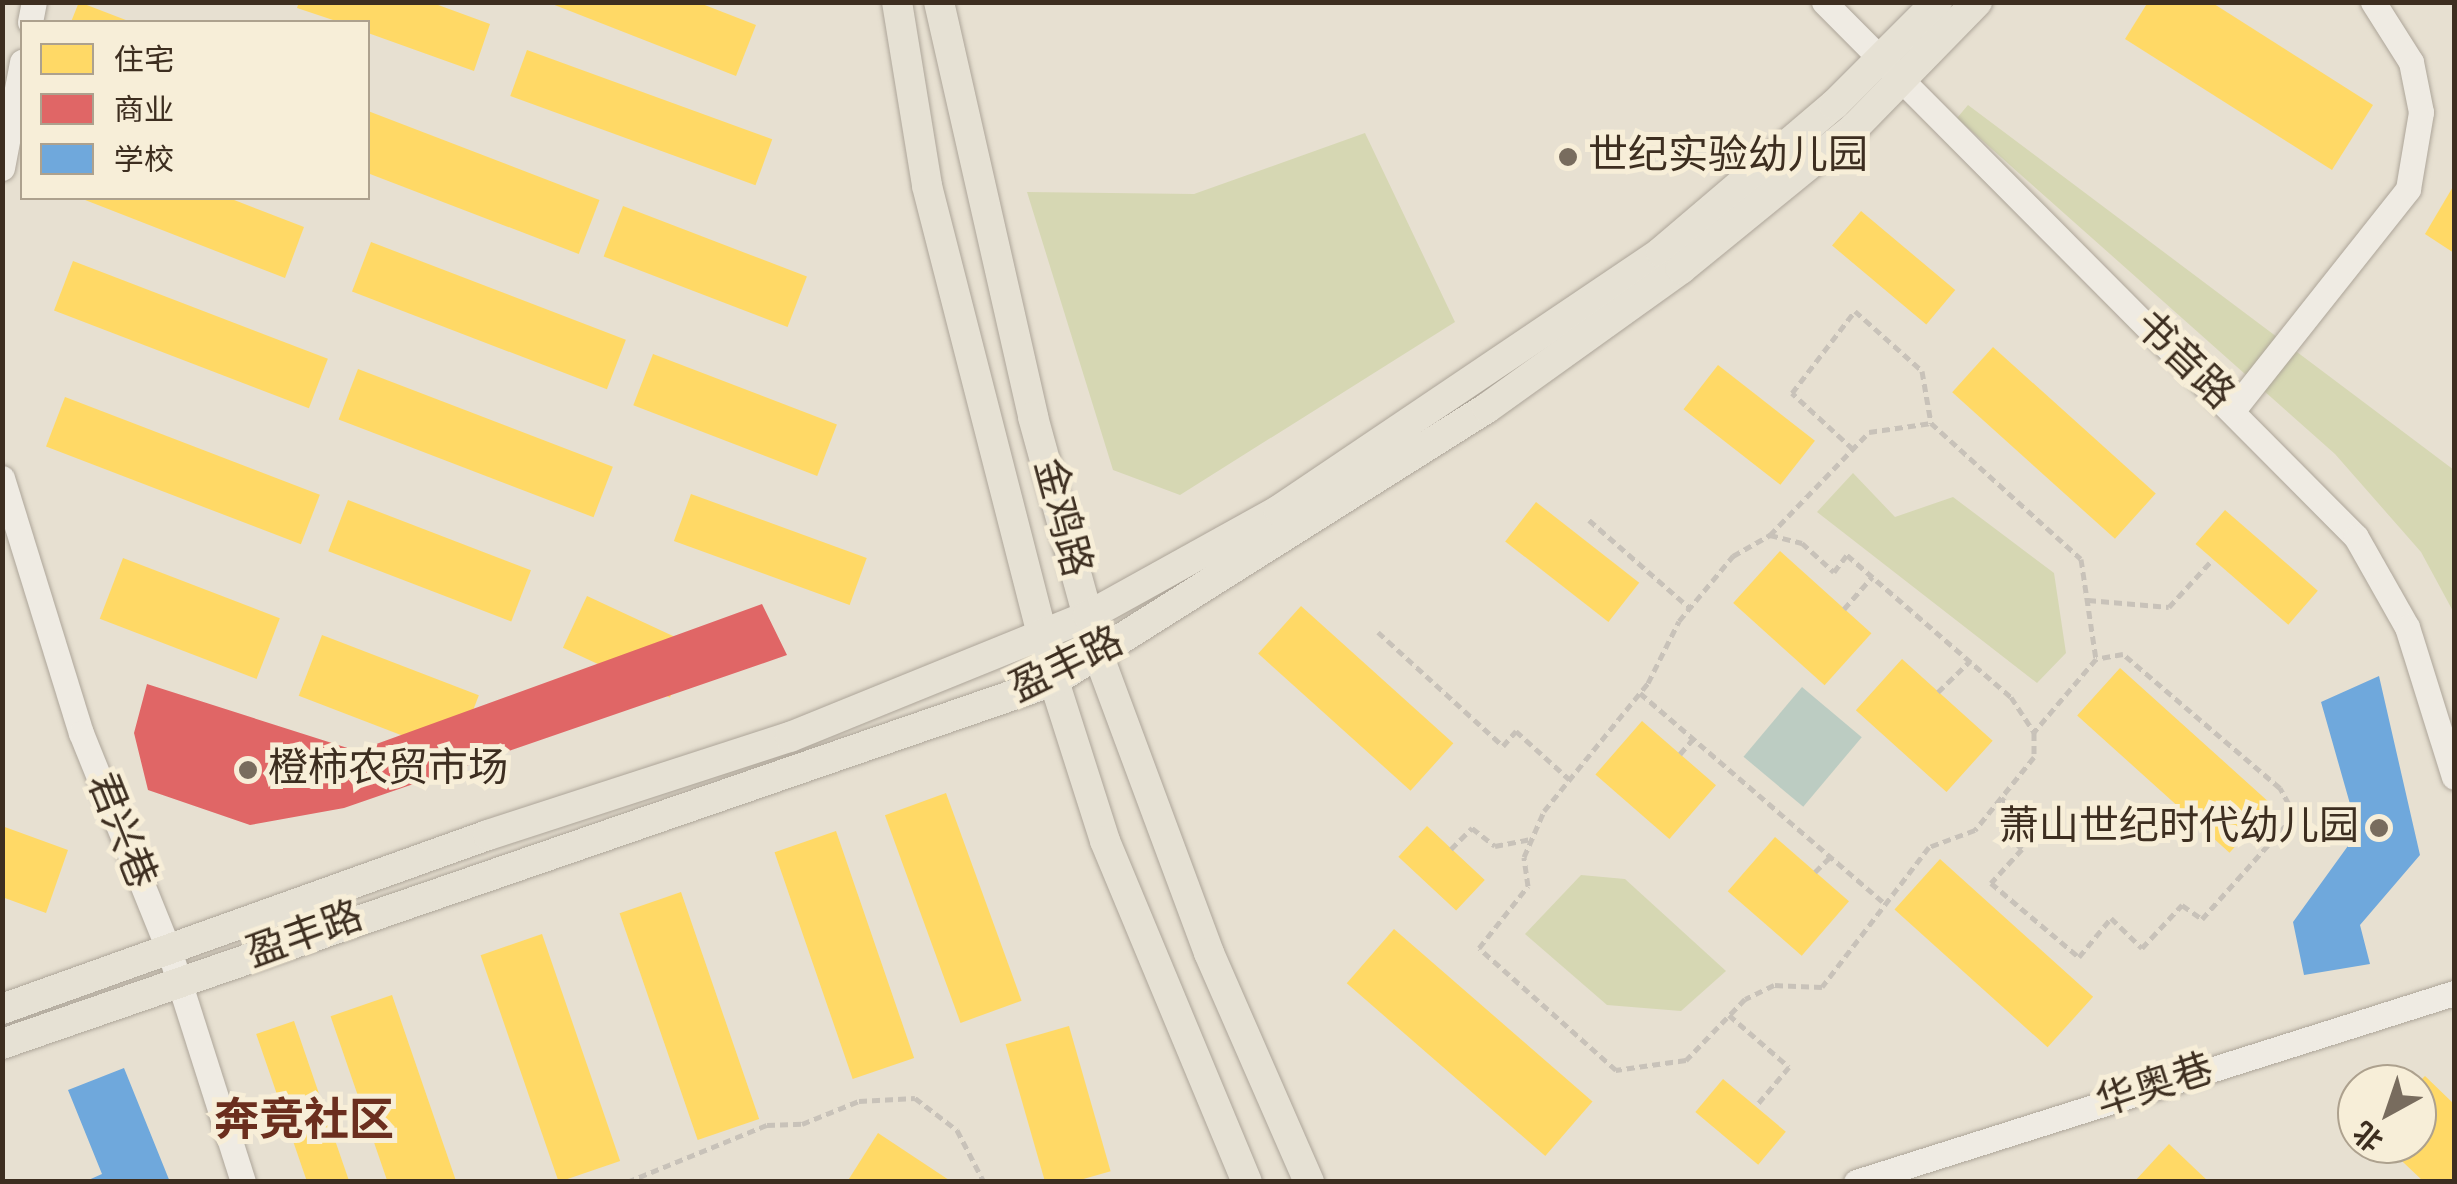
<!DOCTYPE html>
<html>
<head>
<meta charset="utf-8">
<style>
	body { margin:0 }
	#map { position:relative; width:2457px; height:1184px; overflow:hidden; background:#e7e0d1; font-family:Spectral,"Noto Sans SC",serif }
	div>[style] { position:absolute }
	.green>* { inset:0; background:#d6d7b3 }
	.water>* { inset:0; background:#bcccc2; transform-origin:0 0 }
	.homes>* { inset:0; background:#ffd966; transform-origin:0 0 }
	.shops>* { inset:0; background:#e06666 }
	.schools>* { inset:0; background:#6fa8dc }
	.path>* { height:5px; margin-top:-2.5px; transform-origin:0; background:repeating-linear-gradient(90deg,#c8c2b9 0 8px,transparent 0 13px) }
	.roads { filter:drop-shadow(0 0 2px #ada599) drop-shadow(0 0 2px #ada599) }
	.minor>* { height:25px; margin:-12.5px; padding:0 12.5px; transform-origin:12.5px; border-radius:12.5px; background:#efebe3 }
	.major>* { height:30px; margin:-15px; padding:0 15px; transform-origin:15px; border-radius:15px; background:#e6e1d4 }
	.dots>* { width:28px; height:28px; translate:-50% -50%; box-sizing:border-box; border:5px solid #f7eed8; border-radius:50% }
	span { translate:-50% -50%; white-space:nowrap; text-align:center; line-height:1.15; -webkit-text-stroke:10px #f7eed8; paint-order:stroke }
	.poi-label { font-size:40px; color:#3d2e20 }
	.left { translate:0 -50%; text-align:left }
	.right { translate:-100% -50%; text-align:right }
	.street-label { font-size:40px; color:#3d2e20 }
	.quarter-label { font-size:45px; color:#6b2e1e; font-weight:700 }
	.frame { position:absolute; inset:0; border:5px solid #3d2e20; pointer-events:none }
	.legend { position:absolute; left:20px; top:20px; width:350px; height:180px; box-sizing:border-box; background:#f7eed8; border:2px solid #ada18e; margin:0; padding:12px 18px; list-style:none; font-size:30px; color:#3d2e20 }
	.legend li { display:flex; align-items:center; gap:20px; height:50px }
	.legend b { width:50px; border:2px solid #ada18e }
	.north { position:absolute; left:2337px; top:1064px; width:100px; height:100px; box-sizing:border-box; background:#f7eed8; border:2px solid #ada18e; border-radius:50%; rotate:220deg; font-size:28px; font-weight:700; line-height:40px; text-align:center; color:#3d2e20 }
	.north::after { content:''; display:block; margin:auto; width:35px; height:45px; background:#786c5e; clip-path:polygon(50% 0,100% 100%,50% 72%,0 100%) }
</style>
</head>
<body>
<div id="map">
	<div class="green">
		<div style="clip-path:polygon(1968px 105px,2454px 470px,2454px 613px,2421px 552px,2335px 454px,1957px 118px)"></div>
		<div style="clip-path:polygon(1365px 133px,1455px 322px,1180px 495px,1113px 470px,1027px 192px,1194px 194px)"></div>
		<div style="clip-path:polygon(1853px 473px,1895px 517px,1953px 497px,2054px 573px,2066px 653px,2037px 683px,1817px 512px)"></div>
		<div style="clip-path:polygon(1581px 875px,1625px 879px,1726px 971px,1681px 1011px,1607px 1005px,1525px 934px)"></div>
	</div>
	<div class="water">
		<div style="left:1802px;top:687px;width:78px;height:91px;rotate:40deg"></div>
	</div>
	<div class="homes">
		<div style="clip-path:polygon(79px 2px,131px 22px,71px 22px)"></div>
		<div style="clip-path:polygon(299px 2px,430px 2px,490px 24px,474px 71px,368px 33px,368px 22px,339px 22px,297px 8px)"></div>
		<div style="clip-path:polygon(547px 2px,697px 2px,756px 25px,736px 76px)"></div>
		<div style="clip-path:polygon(2148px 2px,2211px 2px,2373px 105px,2332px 170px,2125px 39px)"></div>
		<div style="left:527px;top:50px;width:261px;height:49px;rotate:20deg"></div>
		<div style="left:368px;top:111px;width:248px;height:58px;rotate:21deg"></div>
		<div style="clip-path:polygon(2454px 185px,2454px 253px,2425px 234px)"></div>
		<div style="clip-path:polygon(80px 198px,229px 198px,304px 227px,285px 278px)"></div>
		<div style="left:623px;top:206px;width:197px;height:54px;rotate:21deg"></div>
		<div style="left:1861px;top:211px;width:123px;height:45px;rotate:40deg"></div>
		<div style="left:371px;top:242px;width:273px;height:53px;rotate:21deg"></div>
		<div style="left:73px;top:261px;width:273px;height:53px;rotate:21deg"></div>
		<div style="left:1993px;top:347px;width:219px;height:61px;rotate:42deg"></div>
		<div style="left:653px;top:354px;width:197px;height:55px;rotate:21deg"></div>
		<div style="left:1718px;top:365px;width:123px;height:56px;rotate:38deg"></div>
		<div style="left:358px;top:369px;width:273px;height:54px;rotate:21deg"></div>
		<div style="left:65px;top:397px;width:273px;height:53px;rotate:21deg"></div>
		<div style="left:691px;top:494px;width:187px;height:50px;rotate:20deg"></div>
		<div style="left:348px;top:500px;width:196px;height:55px;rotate:21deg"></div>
		<div style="left:1536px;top:502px;width:131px;height:50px;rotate:38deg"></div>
		<div style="left:2225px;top:510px;width:123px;height:45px;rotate:41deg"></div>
		<div style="left:1780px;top:551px;width:123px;height:70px;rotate:42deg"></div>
		<div style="left:123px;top:558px;width:168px;height:65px;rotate:21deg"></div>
		<div style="left:587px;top:596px;width:118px;height:57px;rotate:25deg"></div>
		<div style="left:1301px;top:606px;width:205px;height:64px;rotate:42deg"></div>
		<div style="left:322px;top:635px;width:168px;height:65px;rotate:21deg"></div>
		<div style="left:1902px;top:659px;width:122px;height:69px;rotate:42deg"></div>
		<div style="left:2120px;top:668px;width:205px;height:64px;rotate:42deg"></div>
		<div style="left:1642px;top:721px;width:98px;height:71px;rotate:41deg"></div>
		<div style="left:946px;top:793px;width:221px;height:65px;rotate:70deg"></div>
		<div style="clip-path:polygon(2px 826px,68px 850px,46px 913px,2px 897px)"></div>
		<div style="left:1427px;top:826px;width:79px;height:42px;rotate:43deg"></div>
		<div style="left:836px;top:831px;width:240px;height:65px;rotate:71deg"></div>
		<div style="left:1775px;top:837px;width:98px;height:72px;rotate:41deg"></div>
		<div style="left:1940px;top:859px;width:206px;height:68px;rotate:42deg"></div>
		<div style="left:681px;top:892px;width:240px;height:65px;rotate:71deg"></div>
		<div style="left:1394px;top:929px;width:263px;height:72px;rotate:41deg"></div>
		<div style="left:542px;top:934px;width:240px;height:65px;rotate:71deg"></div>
		<div style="left:392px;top:995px;width:197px;height:65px;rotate:71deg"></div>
		<div style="left:294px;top:1021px;width:171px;height:40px;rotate:71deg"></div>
		<div style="left:1069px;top:1026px;width:151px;height:66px;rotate:74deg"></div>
		<div style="clip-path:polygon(2425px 1076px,2454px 1104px,2454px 1182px,2424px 1182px,2384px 1144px,2417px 1144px,2417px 1084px)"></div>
		<div style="left:1723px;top:1079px;width:82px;height:43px;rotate:40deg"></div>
		<div style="clip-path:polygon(878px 1133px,952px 1182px,847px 1182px)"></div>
		<div style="clip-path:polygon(2169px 1144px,2209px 1182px,2134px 1182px)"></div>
	</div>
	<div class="shops">
		<div style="clip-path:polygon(762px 604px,787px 655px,344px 808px,250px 825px,148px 790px,134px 733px,147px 684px,357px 751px)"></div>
	</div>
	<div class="schools">
		<div style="clip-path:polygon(2379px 676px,2420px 855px,2360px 925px,2370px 964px,2304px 975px,2293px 922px,2358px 832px,2321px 702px)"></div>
		<div style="clip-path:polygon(124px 1068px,170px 1182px,84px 1182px,102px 1174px,68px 1090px)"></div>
	</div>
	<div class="path">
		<div style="left:1853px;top:449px;width:83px;rotate:-137.4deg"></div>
		<div style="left:1792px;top:393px;width:103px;rotate:-52.5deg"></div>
		<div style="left:1855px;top:311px;width:90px;rotate:41.8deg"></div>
		<div style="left:1922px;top:371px;width:53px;rotate:80.2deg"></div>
		<div style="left:1589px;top:520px;width:134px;rotate:41.1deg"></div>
		<div style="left:1770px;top:535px;width:143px;rotate:-46.1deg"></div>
		<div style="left:1869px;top:432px;width:63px;rotate:-8.3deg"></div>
		<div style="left:1931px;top:423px;width:202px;rotate:42.2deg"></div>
		<div style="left:2081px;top:559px;width:101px;rotate:81.5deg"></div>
		<div style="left:2096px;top:659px;width:96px;rotate:130.3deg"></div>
		<div style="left:2034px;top:732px;width:25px;rotate:90deg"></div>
		<div style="left:2034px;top:757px;width:94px;rotate:128.9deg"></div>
		<div style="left:1975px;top:830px;width:49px;rotate:159.7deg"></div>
		<div style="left:1929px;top:847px;width:176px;rotate:127.4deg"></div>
		<div style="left:1822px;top:987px;width:48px;rotate:-177.6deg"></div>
		<div style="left:1774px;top:985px;width:32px;rotate:154deg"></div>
		<div style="left:1745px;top:999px;width:85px;rotate:134deg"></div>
		<div style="left:1686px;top:1060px;width:71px;rotate:171.9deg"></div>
		<div style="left:1616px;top:1070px;width:183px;rotate:-138.3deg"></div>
		<div style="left:1479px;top:948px;width:79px;rotate:-51.7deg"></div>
		<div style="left:1528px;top:886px;width:29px;rotate:-98deg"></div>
		<div style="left:1524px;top:857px;width:50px;rotate:-66.5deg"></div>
		<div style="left:1544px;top:811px;width:165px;rotate:-50.9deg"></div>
		<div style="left:1648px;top:683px;width:69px;rotate:-63.4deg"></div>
		<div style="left:1679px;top:621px;width:85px;rotate:-50.3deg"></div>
		<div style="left:1733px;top:556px;width:43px;rotate:-29.6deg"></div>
		<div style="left:1770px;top:535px;width:33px;rotate:14deg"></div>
		<div style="left:1802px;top:543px;width:43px;rotate:42.2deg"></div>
		<div style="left:1834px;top:572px;width:21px;rotate:-53deg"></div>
		<div style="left:1847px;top:555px;width:217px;rotate:40.9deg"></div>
		<div style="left:2011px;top:697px;width:42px;rotate:56.7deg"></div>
		<div style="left:2088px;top:600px;width:81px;rotate:4.9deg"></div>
		<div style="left:2169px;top:607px;width:65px;rotate:-47.5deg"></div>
		<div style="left:1844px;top:609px;width:43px;rotate:-48.8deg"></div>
		<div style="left:1378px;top:632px;width:169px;rotate:42.4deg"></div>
		<div style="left:1503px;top:746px;width:20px;rotate:-49deg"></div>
		<div style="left:1516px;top:731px;width:72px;rotate:42.2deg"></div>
		<div style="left:1938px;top:692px;width:45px;rotate:-44.1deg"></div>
		<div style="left:1640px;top:693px;width:323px;rotate:40.7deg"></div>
		<div style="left:1680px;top:754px;width:20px;rotate:-49deg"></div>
		<div style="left:2001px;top:798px;width:30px;rotate:41deg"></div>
		<div style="left:2024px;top:818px;width:23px;rotate:130deg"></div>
		<div style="left:2009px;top:836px;width:18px;rotate:45deg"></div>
		<div style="left:2022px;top:849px;width:46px;rotate:132.4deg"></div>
		<div style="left:1991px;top:883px;width:115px;rotate:40.1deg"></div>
		<div style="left:2079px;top:957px;width:50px;rotate:-50.6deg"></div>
		<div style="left:2111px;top:918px;width:43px;rotate:44.1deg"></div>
		<div style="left:2142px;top:948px;width:59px;rotate:-47.1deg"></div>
		<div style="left:2182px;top:905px;width:24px;rotate:35deg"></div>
		<div style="left:2202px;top:919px;width:140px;rotate:-48.2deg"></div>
		<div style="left:2295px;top:815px;width:31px;rotate:-119deg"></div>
		<div style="left:2280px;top:788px;width:206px;rotate:-139.5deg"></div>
		<div style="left:2123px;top:654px;width:27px;rotate:170deg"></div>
		<div style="left:1451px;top:849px;width:30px;rotate:-45deg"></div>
		<div style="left:1472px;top:828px;width:29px;rotate:38deg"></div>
		<div style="left:1495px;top:846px;width:38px;rotate:-11deg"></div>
		<div style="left:1815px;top:872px;width:21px;rotate:-45deg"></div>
		<div style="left:1729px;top:1015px;width:79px;rotate:40.9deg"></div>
		<div style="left:1789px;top:1067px;width:51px;rotate:130.2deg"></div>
		<div style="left:627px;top:1182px;width:151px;rotate:-22.2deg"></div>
		<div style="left:767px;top:1125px;width:35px;rotate:-2deg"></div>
		<div style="left:802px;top:1124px;width:61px;rotate:-22deg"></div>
		<div style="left:859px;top:1101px;width:56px;rotate:-3.1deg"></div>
		<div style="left:915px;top:1098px;width:53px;rotate:37.3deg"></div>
		<div style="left:957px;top:1130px;width:59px;rotate:62.6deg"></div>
	</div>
	<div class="roads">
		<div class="minor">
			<div style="left:1824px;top:2px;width:754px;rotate:45.16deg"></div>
			<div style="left:2356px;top:537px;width:103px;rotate:60.5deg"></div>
			<div style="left:2407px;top:627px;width:157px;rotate:72.6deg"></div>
			<div style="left:30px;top:22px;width:20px;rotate:-79deg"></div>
			<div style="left:2px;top:168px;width:108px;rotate:-79.3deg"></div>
			<div style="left:2233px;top:410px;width:282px;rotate:-51.6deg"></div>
			<div style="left:2408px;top:189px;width:78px;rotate:-80.4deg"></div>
			<div style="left:2421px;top:112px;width:51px;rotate:-101.3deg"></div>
			<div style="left:2411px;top:62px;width:71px;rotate:-122.3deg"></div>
			<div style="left:2px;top:478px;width:267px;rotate:72.8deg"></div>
			<div style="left:81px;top:733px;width:237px;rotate:68deg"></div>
			<div style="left:170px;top:953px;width:240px;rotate:72.3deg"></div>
			<div style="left:1856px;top:1182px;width:627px;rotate:-17.54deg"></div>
		</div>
		<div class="major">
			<div style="left:897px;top:2px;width:186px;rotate:80.7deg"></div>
			<div style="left:927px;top:186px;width:511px;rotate:75.61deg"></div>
			<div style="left:1054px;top:681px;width:168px;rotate:72.3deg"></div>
			<div style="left:1105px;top:841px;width:369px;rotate:67.4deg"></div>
			<div style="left:939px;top:2px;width:426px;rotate:77.2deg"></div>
			<div style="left:1033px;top:417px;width:249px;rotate:74.6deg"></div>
			<div style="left:1099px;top:657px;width:316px;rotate:69.6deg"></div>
			<div style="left:1209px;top:953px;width:250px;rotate:66.4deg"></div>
			<div style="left:2px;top:1009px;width:516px;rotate:-19.7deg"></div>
			<div style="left:488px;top:835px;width:318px;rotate:-18deg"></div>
			<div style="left:790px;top:737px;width:322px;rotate:-22.1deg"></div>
			<div style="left:1088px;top:616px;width:218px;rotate:-29deg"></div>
			<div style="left:1279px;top:510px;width:461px;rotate:-34deg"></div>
			<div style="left:1661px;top:252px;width:227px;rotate:-40.4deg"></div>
			<div style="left:1834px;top:105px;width:146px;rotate:-45deg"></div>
			<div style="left:2px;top:1044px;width:1113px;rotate:-19.04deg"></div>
			<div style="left:1054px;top:681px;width:512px;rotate:-32.23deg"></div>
			<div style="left:1487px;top:408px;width:239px;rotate:-35.6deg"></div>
			<div style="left:1681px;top:269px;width:225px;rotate:-39.2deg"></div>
			<div style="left:1855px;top:127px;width:175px;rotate:-45.7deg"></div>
		</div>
	</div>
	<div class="dots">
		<div style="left:1568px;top:157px;background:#786c5e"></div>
		<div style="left:248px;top:770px;background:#786c5e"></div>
		<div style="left:2379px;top:828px;background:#786c5e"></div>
	</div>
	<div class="poi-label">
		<span class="left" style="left:1588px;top:157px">世纪实验幼儿园</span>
		<span class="left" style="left:268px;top:770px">橙柿农贸市场</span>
		<span class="right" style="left:2359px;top:828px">萧山世纪时代幼儿园</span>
	</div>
	<div class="street-label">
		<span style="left:2183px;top:361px;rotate:44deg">书音路</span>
		<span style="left:1061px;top:518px;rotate:75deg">金鸡路</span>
		<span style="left:1067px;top:666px;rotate:-26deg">盈丰路</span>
		<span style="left:120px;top:831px;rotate:68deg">君兴巷</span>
		<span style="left:305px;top:936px;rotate:-20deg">盈丰路</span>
		<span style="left:2155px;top:1087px;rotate:-18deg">华奥巷</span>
	</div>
	<div class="quarter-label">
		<span style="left:304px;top:1122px">奔竞社区</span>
	</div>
	<div class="frame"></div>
	<ul class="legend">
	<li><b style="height:28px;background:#ffd966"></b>住宅</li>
	<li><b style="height:28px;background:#e06666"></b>商业</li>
	<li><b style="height:28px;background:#6fa8dc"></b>学校</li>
	</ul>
	<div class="north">北</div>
</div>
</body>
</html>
